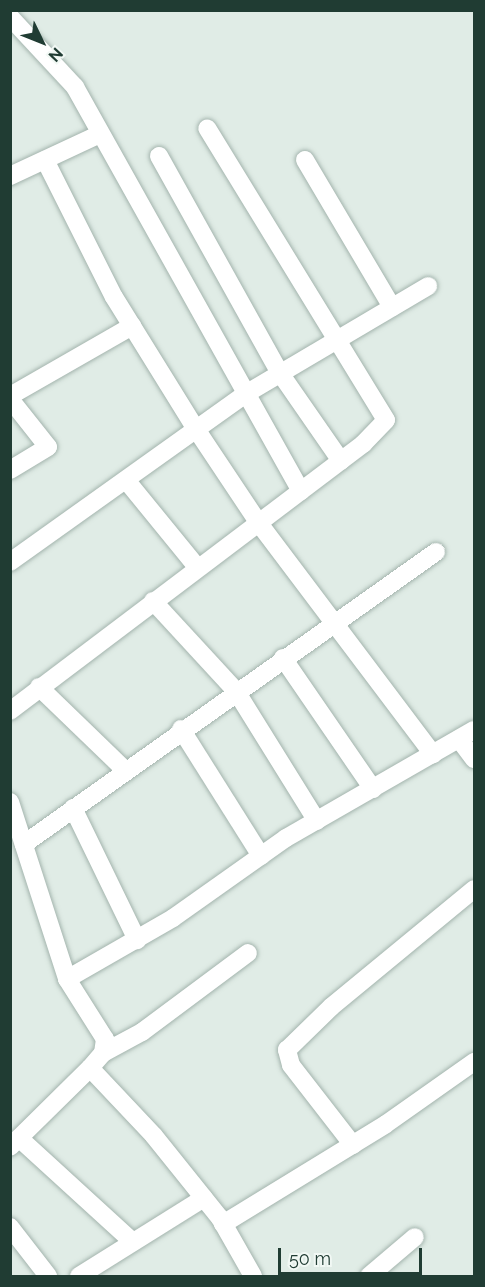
<!DOCTYPE html>
<html>
<head>
<meta charset="utf-8">
<style>
	body { margin:0 }
	#map { position:relative; width:485px; height:1287px; overflow:hidden; background:#e0ece6; font-family:Raleway,sans-serif }
	div>[style] { position:absolute }
	.roads { filter:drop-shadow(0 0 2px #a3b4ad) drop-shadow(0 0 2px #a3b4ad) }
	.street>* { height:18px; margin:-9px; padding:0 9px; transform-origin:9px; border-radius:9px; background:#fff }
	span { translate:-50% -50%; white-space:nowrap; text-align:center; line-height:1.15; -webkit-text-stroke:6px #f1f8f4; paint-order:stroke }
	.frame { position:absolute; inset:0; border:12px solid #203c33; pointer-events:none }
	.north { position:absolute; left:12px; top:12px; width:60px; height:60px; -webkit-text-stroke:4px #f1f8f4; paint-order:stroke; rotate:133deg; font-size:16px; font-weight:700; line-height:24px; text-align:center; color:#203c33 }
	.north::after { content:''; display:block; margin:auto; width:21px; height:27px; background:#203c33; clip-path:polygon(50% 0,100% 100%,50% 72%,0 100%) }
	.scale { position:absolute; left:278px; top:1248px; width:144px; height:27px; box-sizing:border-box; border:3px solid #203c33; border-top:0; padding-left:8px; font-size:18px; line-height:21px; white-space:nowrap; color:#203c33; -webkit-text-stroke:4px #f1f8f4; paint-order:stroke }
</style>
</head>
<body>
<div id="map">
	<div class="roads">
		<div class="street">
			<div style="left:10px;top:17px;width:96px;rotate:47.1deg"></div>
			<div style="left:75px;top:87px;width:463px;rotate:60.8deg"></div>
			<div style="left:159px;top:156px;width:248px;rotate:60.9deg"></div>
			<div style="left:280px;top:373px;width:107px;rotate:55.3deg"></div>
			<div style="left:45px;top:160px;width:153px;rotate:63.3deg"></div>
			<div style="left:114px;top:297px;width:155px;rotate:58.2deg"></div>
			<div style="left:196px;top:429px;width:112px;rotate:56.3deg"></div>
			<div style="left:258px;top:522px;width:291px;rotate:53deg"></div>
			<div style="left:305px;top:160px;width:171px;rotate:59.4deg"></div>
			<div style="left:10px;top:176px;width:99px;rotate:-25deg"></div>
			<div style="left:10px;top:396px;width:141px;rotate:-29.8deg"></div>
			<div style="left:10px;top:399px;width:61px;rotate:51.6deg"></div>
			<div style="left:48px;top:447px;width:44px;rotate:148.8deg"></div>
			<div style="left:126px;top:480px;width:112px;rotate:50.8deg"></div>
			<div style="left:10px;top:562px;width:287px;rotate:-35.5deg"></div>
			<div style="left:244px;top:395px;width:214px;rotate:-30.6deg"></div>
			<div style="left:153px;top:601px;width:122px;rotate:47.3deg"></div>
			<div style="left:236px;top:691px;width:153px;rotate:58.1deg"></div>
			<div style="left:283px;top:658px;width:159px;rotate:55.5deg"></div>
			<div style="left:39px;top:687px;width:120px;rotate:44deg"></div>
			<div style="left:10px;top:711px;width:443px;rotate:-37.1deg"></div>
			<div style="left:363px;top:444px;width:33px;rotate:-46deg"></div>
			<div style="left:386px;top:420px;width:342px;rotate:-121.5deg"></div>
			<div style="left:181px;top:729px;width:150px;rotate:57.8deg"></div>
			<div style="left:459px;top:739px;width:25px;rotate:53deg"></div>
			<div style="left:10px;top:802px;width:186px;rotate:72.1deg"></div>
			<div style="left:67px;top:979px;width:71px;rotate:57.7deg"></div>
			<div style="left:105px;top:1039px;width:14px;rotate:98deg"></div>
			<div style="left:103px;top:1053px;width:20px;rotate:131deg"></div>
			<div style="left:90px;top:1068px;width:112px;rotate:135.4deg"></div>
			<div style="left:73px;top:808px;width:147px;rotate:64.1deg"></div>
			<div style="left:24px;top:844px;width:505px;rotate:-35.33deg"></div>
			<div style="left:67px;top:979px;width:122px;rotate:-29.9deg"></div>
			<div style="left:173px;top:918px;width:138px;rotate:-35.3deg"></div>
			<div style="left:286px;top:838px;width:217px;rotate:-29.9deg"></div>
			<div style="left:103px;top:1053px;width:44px;rotate:-28.3deg"></div>
			<div style="left:142px;top:1032px;width:132px;rotate:-36.7deg"></div>
			<div style="left:90px;top:1068px;width:93px;rotate:46.7deg"></div>
			<div style="left:154px;top:1136px;width:105px;rotate:51.2deg"></div>
			<div style="left:220px;top:1218px;width:67px;rotate:60.4deg"></div>
			<div style="left:19px;top:1138px;width:154px;rotate:42.4deg"></div>
			<div style="left:353px;top:1145px;width:101px;rotate:-127.8deg"></div>
			<div style="left:291px;top:1065px;width:16px;rotate:-105deg"></div>
			<div style="left:287px;top:1050px;width:62px;rotate:-44.3deg"></div>
			<div style="left:331px;top:1007px;width:185px;rotate:-39.5deg"></div>
			<div style="left:223px;top:1224px;width:191px;rotate:-31.5deg"></div>
			<div style="left:386px;top:1124px;width:108px;rotate:-35.2deg"></div>
			<div style="left:10px;top:1227px;width:62px;rotate:52.2deg"></div>
			<div style="left:79px;top:1276px;width:147px;rotate:-32deg"></div>
			<div style="left:369px;top:1276px;width:60px;rotate:-40.3deg"></div>
		</div>
	</div>
	<div class="frame"></div>
	<div class="north">N</div>
	<div class="scale">50 m</div>
</div>
</body>
</html>
